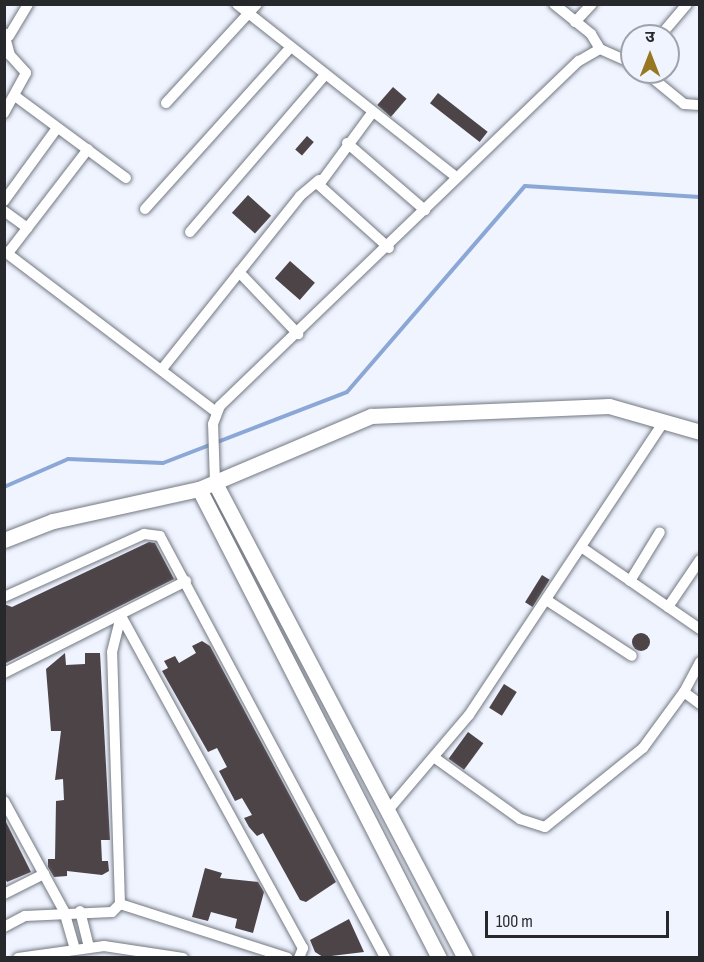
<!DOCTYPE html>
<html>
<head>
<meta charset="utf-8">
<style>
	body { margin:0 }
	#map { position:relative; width:704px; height:962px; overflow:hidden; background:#eff4ff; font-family:"Sofia Sans Condensed","Noto Sans Devanagari",sans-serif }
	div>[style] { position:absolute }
	.stream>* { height:4px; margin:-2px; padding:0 2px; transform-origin:2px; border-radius:2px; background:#8aa7d5 }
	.building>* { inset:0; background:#4d4448; transform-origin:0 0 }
	.round { border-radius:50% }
	.roads { filter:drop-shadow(0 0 2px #737881) drop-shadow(0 0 2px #737881) }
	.street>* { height:10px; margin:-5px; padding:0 5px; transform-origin:5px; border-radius:5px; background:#fff }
	.secondary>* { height:15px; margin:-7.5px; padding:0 7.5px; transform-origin:7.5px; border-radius:7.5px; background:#fff }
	span { translate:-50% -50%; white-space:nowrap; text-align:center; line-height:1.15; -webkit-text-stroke:6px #eff4ff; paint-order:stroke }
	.frame { position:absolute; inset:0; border:6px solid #26282b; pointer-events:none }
	.north { position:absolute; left:620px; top:24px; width:60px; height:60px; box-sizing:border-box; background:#eff4ff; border:2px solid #9fa2aa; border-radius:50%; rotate:0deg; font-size:16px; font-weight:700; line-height:24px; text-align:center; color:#26282b }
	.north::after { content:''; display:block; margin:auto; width:21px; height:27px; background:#977720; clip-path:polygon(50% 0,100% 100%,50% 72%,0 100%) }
	.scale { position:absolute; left:485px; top:911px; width:184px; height:27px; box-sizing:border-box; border:3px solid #26282b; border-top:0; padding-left:8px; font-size:18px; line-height:21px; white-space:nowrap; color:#26282b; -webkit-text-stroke:4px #eff4ff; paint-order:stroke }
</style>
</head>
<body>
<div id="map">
	<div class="stream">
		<div style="left:4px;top:487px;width:70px;rotate:-23.6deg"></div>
		<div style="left:68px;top:459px;width:95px;rotate:2.4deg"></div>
		<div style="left:163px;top:463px;width:197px;rotate:-21.1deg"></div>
		<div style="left:347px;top:392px;width:272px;rotate:-49.2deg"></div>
		<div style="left:525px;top:186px;width:175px;rotate:3.6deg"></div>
	</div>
	<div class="building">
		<div style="left:393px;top:87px;width:18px;height:24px;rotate:41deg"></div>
		<div style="left:438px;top:93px;width:63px;height:13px;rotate:38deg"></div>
		<div style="left:307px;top:136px;width:9px;height:18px;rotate:41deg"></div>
		<div style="left:248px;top:195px;width:31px;height:24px;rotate:42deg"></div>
		<div style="left:290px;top:261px;width:33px;height:23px;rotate:41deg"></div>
		<div style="clip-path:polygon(149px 542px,155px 543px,174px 579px,4px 664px,4px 604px,12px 607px)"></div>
		<div style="left:542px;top:575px;width:9px;height:32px;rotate:32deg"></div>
		<div class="round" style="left:632px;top:633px;width:18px;height:18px"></div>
		<div style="clip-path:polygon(202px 641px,210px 646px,336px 882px,306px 902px,300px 900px,263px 833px,257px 836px,249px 827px,244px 818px,252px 815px,242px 798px,235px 801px,219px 771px,227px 767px,217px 748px,208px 752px,162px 671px,168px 668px,164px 661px,175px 656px,179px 663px,196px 653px,192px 646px)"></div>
		<div style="clip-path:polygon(65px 653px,66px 665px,85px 664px,85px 653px,100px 653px,110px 840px,101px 840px,102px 861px,108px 861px,109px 871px,102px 875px,67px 871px,67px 876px,54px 877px,48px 867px,48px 859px,55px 859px,56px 801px,64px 800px,63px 779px,55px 780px,61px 731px,51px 731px,46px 669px)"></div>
		<div style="left:504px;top:684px;width:15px;height:28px;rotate:32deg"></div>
		<div style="left:468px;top:732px;width:19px;height:33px;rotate:36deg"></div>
		<div style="clip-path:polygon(4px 818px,31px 872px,7px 882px,4px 877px)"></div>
		<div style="clip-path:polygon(205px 868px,222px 873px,220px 878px,258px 882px,264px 892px,253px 933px,235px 928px,237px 919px,211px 912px,208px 921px,192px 917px)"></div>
		<div style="clip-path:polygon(349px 919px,364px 952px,323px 957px,315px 952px,310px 940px)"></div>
	</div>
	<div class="roads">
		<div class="street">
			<div style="left:237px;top:4px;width:279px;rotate:38.3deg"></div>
			<div style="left:554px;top:4px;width:48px;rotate:39deg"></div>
			<div style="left:591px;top:34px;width:17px;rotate:59deg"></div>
			<div style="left:575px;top:22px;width:25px;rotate:-47deg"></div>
			<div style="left:4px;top:33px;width:23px;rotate:75deg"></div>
			<div style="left:10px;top:55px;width:24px;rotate:48deg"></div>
			<div style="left:26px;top:73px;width:46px;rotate:118.8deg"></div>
			<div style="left:9px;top:36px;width:37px;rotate:-59deg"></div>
			<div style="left:660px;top:36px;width:42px;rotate:-49.8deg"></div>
			<div style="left:645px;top:72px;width:50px;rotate:39.4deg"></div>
			<div style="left:684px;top:104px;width:16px;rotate:4deg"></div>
			<div style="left:15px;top:96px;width:138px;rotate:36.5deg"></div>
			<div style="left:166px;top:103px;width:134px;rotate:-47.4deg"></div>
			<div style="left:372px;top:113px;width:89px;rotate:126.4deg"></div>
			<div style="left:319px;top:185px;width:94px;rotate:42deg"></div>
			<div style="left:347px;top:143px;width:103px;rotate:40.7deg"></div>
			<div style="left:4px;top:201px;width:90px;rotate:-54deg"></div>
			<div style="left:145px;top:209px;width:217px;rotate:-48deg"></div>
			<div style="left:4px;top:211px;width:29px;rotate:36deg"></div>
			<div style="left:190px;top:232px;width:206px;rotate:-49.3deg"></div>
			<div style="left:4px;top:251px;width:265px;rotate:37.2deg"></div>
			<div style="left:8px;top:253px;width:131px;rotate:-52.4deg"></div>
			<div style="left:239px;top:272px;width:86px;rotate:46.4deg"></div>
			<div style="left:162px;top:369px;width:221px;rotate:-51.4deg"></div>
			<div style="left:300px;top:196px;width:25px;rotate:-40deg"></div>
			<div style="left:215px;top:483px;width:59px;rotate:-91.9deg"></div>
			<div style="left:213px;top:424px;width:19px;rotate:-69deg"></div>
			<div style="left:220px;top:406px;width:498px;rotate:-43.9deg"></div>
			<div style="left:579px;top:61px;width:24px;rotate:-30deg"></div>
			<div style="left:600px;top:49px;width:35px;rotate:24deg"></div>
			<div style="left:584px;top:549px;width:141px;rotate:34.6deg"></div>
			<div style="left:630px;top:581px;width:57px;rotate:-58.5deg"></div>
			<div style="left:4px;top:597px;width:154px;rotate:-24.2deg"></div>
			<div style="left:144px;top:534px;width:16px;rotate:7deg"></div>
			<div style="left:160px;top:536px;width:478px;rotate:61.9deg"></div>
			<div style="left:548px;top:601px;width:100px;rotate:33.2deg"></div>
			<div style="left:668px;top:607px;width:57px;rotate:-55.8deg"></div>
			<div style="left:121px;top:616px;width:379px;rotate:61.3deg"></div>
			<div style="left:303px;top:948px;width:11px;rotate:112deg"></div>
			<div style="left:700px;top:662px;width:34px;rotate:118deg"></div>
			<div style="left:684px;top:692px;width:20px;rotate:37deg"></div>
			<div style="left:4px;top:673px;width:204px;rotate:-26.8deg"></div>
			<div style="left:435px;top:758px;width:105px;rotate:35.7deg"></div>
			<div style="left:520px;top:819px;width:26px;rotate:18deg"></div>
			<div style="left:545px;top:827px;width:126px;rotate:-38.9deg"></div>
			<div style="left:643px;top:748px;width:69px;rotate:-53.8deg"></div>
			<div style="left:4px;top:801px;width:125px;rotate:61.4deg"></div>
			<div style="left:64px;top:911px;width:36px;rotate:74deg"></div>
			<div style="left:389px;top:809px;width:123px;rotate:-49.6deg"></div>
			<div style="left:469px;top:715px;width:352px;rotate:-56.4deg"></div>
			<div style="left:4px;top:894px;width:45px;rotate:-26.6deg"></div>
			<div style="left:120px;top:904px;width:176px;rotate:17.8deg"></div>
			<div style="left:80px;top:911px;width:36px;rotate:76deg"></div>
			<div style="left:4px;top:927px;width:24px;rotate:-28deg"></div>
			<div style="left:25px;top:916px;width:87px;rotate:-2.6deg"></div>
			<div style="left:112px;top:912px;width:11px;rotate:-45deg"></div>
			<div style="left:120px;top:904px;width:252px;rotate:-91.8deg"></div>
			<div style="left:112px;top:652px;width:37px;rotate:-76deg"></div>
			<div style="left:18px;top:958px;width:87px;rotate:-7.9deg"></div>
			<div style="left:104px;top:946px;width:80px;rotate:8.6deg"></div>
		</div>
		<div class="secondary">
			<div style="left:215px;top:483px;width:537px;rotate:62.24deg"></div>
			<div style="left:199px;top:489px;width:527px;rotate:62.9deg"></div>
			<div style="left:4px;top:540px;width:53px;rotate:-21.2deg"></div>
			<div style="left:53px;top:521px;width:149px;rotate:-12.4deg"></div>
			<div style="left:199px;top:489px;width:187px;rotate:-23deg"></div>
			<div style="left:371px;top:416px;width:238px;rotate:-2.4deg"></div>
			<div style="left:609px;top:406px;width:95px;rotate:15.9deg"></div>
		</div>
	</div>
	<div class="frame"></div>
	<div class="north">उ</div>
	<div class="scale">100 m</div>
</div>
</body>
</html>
